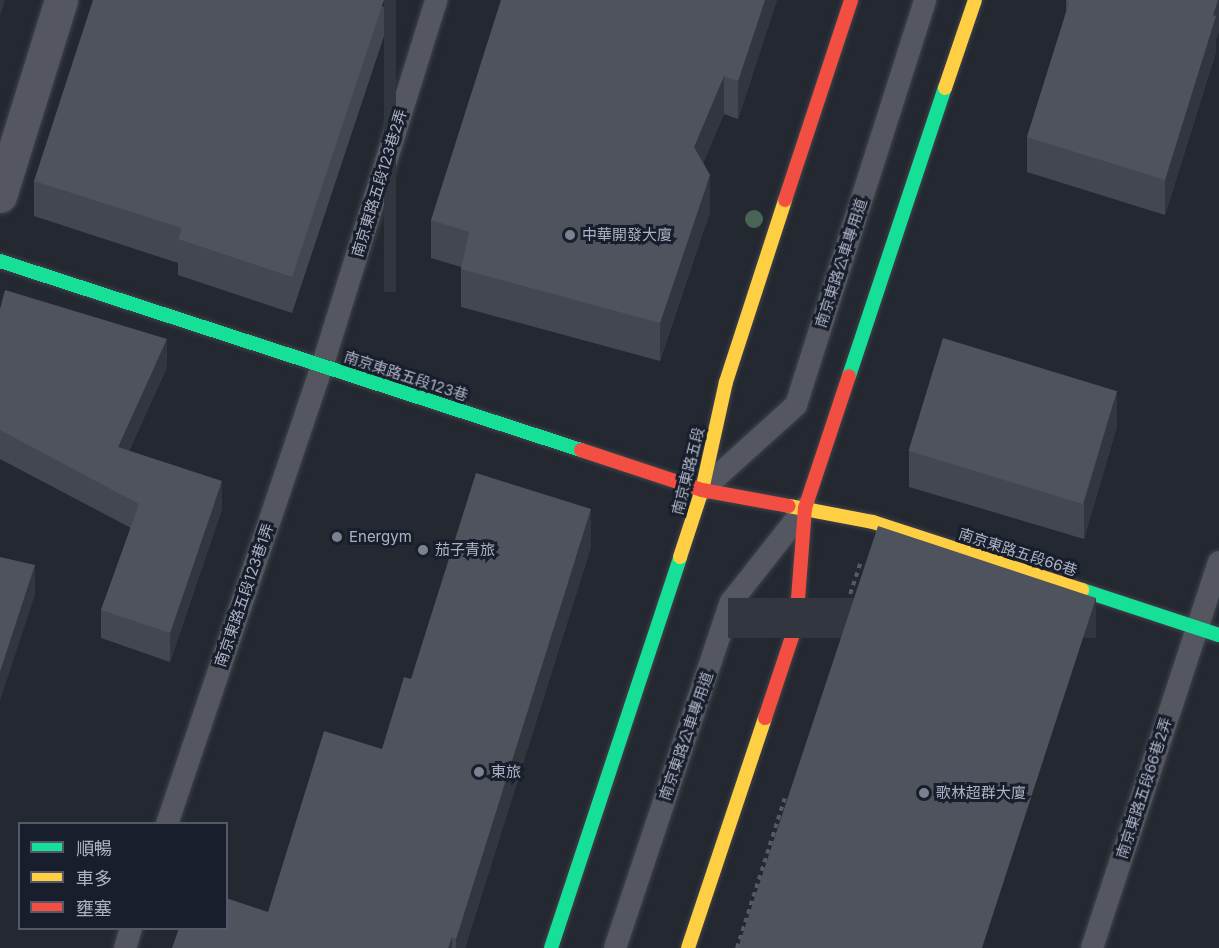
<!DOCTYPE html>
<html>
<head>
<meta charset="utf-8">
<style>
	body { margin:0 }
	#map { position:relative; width:1219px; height:948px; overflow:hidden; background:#242831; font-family:Inter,"Noto Sans TC",sans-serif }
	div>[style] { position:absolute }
	.path>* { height:4px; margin-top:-2px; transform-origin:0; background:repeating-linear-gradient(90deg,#565a62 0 4.5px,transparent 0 9px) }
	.roads { filter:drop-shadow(0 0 2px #40434a) drop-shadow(0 0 2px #40434a) }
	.lane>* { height:22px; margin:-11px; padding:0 11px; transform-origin:11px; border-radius:11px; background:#545660 }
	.street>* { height:33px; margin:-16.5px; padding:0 16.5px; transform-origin:16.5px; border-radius:16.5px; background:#545660 }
	.fast>* { height:14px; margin:-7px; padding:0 7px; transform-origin:7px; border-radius:7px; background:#16e098 }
	.slow>* { height:14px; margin:-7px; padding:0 7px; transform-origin:7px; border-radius:7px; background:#ffcf43 }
	.jam>* { height:14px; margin:-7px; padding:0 7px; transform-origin:7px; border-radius:7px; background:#f24e42 }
	.trees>* { width:18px; height:18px; margin:-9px; border-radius:50%; background:#476456 }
	.wall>* { inset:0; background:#434751 }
	.shaded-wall>* { inset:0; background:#32363f; transform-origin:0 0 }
	.building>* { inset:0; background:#4e535d; transform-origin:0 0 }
	.dots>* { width:16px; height:16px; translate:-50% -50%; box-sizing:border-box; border:3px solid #181e2b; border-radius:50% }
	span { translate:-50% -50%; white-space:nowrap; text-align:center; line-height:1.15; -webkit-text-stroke:6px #181e2b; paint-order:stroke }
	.street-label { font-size:15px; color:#acb2c4 }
	.poi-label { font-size:15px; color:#acb2c4 }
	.left { translate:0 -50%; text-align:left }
	.legend { position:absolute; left:18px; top:822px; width:210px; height:108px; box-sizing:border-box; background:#181e2b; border:2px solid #535968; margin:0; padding:8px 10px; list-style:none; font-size:18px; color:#acb2c4 }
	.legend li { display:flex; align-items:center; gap:12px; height:30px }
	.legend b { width:30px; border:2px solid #535968 }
</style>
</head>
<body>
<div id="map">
	<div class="path">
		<div style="left:839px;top:628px;width:71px;rotate:-71.8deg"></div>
		<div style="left:737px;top:948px;width:157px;rotate:-72.3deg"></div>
	</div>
	<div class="roads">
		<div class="lane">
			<div style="left:702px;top:490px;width:127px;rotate:-42.1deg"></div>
			<div style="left:796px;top:405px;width:425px;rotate:-72.3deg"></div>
			<div style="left:167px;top:824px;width:483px;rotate:-71.3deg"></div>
			<div style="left:322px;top:367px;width:384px;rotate:-72.7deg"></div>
			<div style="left:125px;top:948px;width:21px;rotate:-73deg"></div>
			<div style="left:615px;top:948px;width:365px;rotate:-71.5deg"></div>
			<div style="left:731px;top:602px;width:120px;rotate:-51.8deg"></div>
			<div style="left:1092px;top:948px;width:406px;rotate:-71.8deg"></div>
		</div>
		<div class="street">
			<div style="left:0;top:196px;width:205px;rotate:-72.7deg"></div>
		</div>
		<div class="fast">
			<div style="left:0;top:261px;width:611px;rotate:18.02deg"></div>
			<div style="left:849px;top:376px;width:304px;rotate:-71.6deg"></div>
			<div style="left:1082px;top:590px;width:144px;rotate:18.2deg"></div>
			<div style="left:551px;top:948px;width:412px;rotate:-71.7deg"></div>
		</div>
		<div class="slow">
			<div style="left:945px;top:88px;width:93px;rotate:-71.2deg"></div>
			<div style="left:789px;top:506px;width:86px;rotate:10.8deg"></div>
			<div style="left:873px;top:522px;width:220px;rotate:18deg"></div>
			<div style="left:680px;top:557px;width:71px;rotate:-71.8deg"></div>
			<div style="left:702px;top:490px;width:111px;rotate:-77.5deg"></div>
			<div style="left:726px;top:382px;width:191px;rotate:-72deg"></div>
			<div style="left:688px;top:948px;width:243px;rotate:-71.5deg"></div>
		</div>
		<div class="jam">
			<div style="left:785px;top:200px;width:211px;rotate:-71.7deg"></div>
			<div style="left:581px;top:450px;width:127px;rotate:18.3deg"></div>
			<div style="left:702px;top:490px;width:88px;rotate:10.4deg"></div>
			<div style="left:765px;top:718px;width:98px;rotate:-71.6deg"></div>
			<div style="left:796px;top:625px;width:117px;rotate:-85.6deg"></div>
			<div style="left:805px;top:508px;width:139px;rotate:-71.6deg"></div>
		</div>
	</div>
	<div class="trees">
		<div style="left:754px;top:219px"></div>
	</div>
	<div class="wall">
		<div style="clip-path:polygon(396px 0,292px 313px,178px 275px,178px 263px,34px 216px,34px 181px)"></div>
		<div style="clip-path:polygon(777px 0,738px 119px,724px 114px,703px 163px,710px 212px,660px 361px,461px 307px,461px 267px,431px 258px,431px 220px)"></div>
		<div style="clip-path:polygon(1219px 0,1219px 32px,1216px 39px,1216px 52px,1165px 215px,1027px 172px,1027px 137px,1066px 12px,1066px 2px)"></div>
		<div style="clip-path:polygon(0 309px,167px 367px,129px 451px,222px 509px,170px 662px,101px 638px,101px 610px,131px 528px,0 459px)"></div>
		<div style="clip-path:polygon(1117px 426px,1084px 539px,909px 487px,909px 451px)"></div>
		<div style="clip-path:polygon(591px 547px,465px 948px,172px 948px,268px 912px,382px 749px,411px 679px)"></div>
	</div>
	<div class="shaded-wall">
		<div style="clip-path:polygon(0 0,5px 0,0 16px)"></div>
		<div style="left:384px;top:0;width:12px;height:292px"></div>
		<div style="clip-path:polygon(765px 0,777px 0,738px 119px,738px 81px)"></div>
		<div style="clip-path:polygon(1218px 0,1219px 0,1219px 32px,1216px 39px,1216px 52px,1165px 215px,1165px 180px,1213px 15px)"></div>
		<div style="clip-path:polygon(724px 76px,724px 114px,694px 185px,694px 147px)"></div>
		<div style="clip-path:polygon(710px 175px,710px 212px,660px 361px,660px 323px)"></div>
		<div style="clip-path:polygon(167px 339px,167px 367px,118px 475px,118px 447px)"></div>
		<div style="clip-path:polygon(1117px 390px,1117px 426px,1084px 539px,1084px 503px)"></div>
		<div style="clip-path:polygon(222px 481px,222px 509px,170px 662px,170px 633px)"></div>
		<div style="clip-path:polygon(591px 509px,591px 547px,465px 948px,456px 948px,456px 939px)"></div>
		<div style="clip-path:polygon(35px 565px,35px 595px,0 701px,0 672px)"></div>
		<div style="left:1096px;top:598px;width:40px;height:368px;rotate:90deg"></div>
		<div style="clip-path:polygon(452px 937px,452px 948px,448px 948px)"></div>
	</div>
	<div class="building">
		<div style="clip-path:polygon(93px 0,384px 0,292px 277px,178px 239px,182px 228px,34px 181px)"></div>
		<div style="clip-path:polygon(501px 0,765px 0,738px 81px,724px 76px,694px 147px,710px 175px,660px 323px,461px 269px,469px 232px,431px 220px)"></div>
		<div style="clip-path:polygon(1067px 0,1218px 0,1213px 15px,1216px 16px,1165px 180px,1027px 137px,1069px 3px,1066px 2px)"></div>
		<div style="clip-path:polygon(5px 290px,167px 339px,118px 447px,222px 481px,170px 633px,101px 610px,139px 504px,0 430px,0 309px)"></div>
		<div style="left:943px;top:338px;width:182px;height:118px;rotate:17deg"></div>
		<div style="clip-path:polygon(476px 473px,591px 509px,456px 939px,452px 937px,448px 948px,172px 948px,179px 928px,226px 928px,226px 898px,268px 912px,324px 731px,382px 749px,404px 677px,411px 679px)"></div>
		<div style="clip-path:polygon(878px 526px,1096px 598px,982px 948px,738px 948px)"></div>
		<div style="clip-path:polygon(0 557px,35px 565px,0 672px)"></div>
	</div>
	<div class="dots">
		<div style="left:570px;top:235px;background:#7c8291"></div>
		<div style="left:337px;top:537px;background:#7c8291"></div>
		<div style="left:423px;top:550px;background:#7c8291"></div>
		<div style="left:479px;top:772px;background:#7c8291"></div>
		<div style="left:924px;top:793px;background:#7c8291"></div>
	</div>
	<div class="street-label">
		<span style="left:379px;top:183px;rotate:-73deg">南京東路五段123巷2弄</span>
		<span style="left:841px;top:263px;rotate:-72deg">南京東路公車專用道</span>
		<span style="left:406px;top:376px;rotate:18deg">南京東路五段123巷</span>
		<span style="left:688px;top:471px;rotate:-76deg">南京東路五段</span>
		<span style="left:1018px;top:552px;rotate:18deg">南京東路五段66巷</span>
		<span style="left:244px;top:595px;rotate:-71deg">南京東路五段123巷1弄</span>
		<span style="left:686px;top:736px;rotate:-71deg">南京東路公車專用道</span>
		<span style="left:1144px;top:788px;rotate:-72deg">南京東路五段66巷2弄</span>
	</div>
	<div class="poi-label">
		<span class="left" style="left:582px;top:235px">中華開發大廈</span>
		<span class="left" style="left:349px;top:537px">Energym</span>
		<span class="left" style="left:435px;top:550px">茄子青旅</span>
		<span class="left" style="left:491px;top:772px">東旅</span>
		<span class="left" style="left:936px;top:793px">歌林超群大廈</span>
	</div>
	<ul class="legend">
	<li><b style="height:8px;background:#16e098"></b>順暢</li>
	<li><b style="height:8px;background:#ffcf43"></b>車多</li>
	<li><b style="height:8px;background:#f24e42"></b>壅塞</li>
	</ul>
</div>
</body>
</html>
